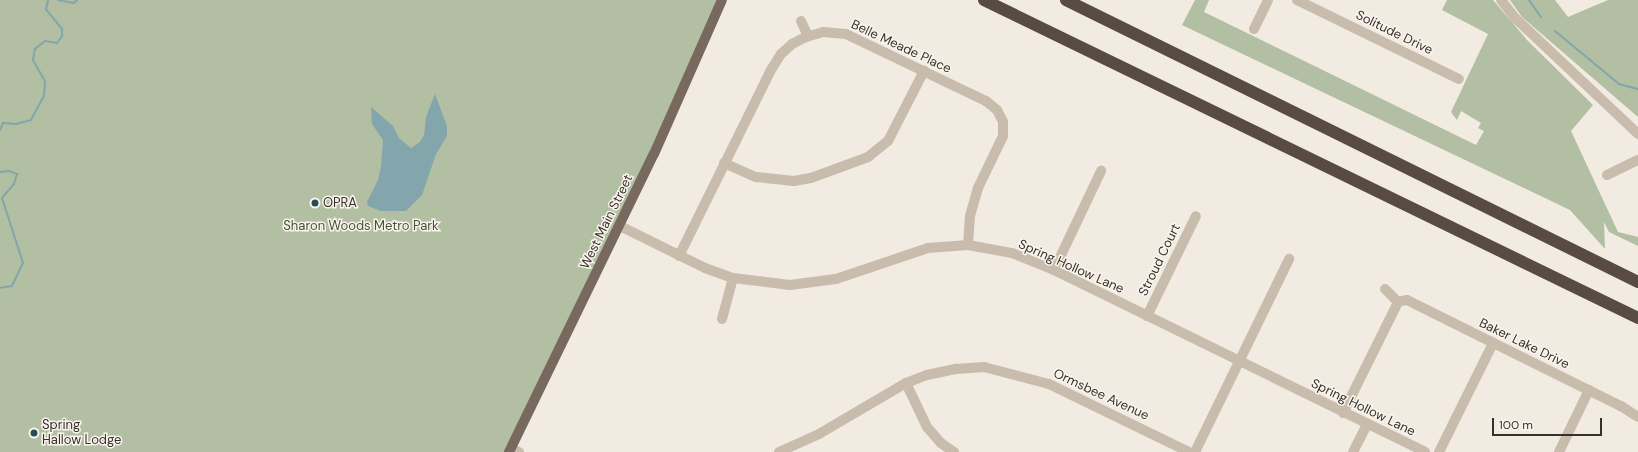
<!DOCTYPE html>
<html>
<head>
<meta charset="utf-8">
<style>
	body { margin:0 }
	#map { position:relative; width:1638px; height:452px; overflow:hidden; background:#f1ebe1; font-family:"DM Sans",sans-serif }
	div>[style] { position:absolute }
	.green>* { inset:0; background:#b2bfa2 }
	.water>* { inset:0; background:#82a6ab }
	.stream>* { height:2px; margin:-1px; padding:0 1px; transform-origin:1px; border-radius:1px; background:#82a6ab }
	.minor>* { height:10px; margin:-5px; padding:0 5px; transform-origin:5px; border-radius:5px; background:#c8bcad }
	.major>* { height:10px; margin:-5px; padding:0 5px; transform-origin:5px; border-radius:5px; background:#78695e }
	.highway>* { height:12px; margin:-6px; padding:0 6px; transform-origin:6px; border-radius:6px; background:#574b43 }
	.dots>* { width:11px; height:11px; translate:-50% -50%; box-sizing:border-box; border:2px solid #f9f4ed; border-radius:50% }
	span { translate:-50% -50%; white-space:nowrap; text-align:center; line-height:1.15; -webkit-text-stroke:3px #f9f4ed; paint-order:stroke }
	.street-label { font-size:13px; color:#38302b }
	.poi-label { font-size:13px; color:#38302b }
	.left { translate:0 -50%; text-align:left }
	.park-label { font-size:13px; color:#445331 }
	.scale { position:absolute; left:1492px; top:418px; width:110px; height:18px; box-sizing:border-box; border:2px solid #38302b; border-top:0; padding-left:5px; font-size:12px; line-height:14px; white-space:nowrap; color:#38302b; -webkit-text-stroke:3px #f9f4ed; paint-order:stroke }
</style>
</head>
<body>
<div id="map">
	<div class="green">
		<div style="clip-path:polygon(0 0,722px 0,509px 452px,0 452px)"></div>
		<div style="clip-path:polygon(1195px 0,1209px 0,1204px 12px,1476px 145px,1484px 131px,1478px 128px,1481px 123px,1461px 111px,1457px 120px,1451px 112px,1488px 34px,1442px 10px,1447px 0,1493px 0,1527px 40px,1593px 105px,1571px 131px,1618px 232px,1638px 237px,1638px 246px,1609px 232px,1604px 222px,1605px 249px,1570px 210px,1182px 25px)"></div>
		<div style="clip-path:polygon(1510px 0,1555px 0,1568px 17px,1608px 0,1638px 0,1638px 117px,1522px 17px)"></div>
	</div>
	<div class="water">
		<div style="clip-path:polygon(435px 94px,447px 126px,447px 136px,436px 154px,422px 195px,406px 211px,381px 211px,368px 206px,367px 202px,378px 180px,381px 166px,383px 140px,372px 124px,371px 107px,393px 126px,399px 138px,411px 148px,420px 142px,424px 135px,426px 117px)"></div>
	</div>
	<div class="stream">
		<div style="left:58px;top:0;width:16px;rotate:11deg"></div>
		<div style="left:74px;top:3px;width:4px;rotate:-45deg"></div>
		<div style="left:1529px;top:0;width:21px;rotate:55deg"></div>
		<div style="left:1555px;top:31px;width:83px;rotate:39.6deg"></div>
		<div style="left:1619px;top:84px;width:20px;rotate:15deg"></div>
		<div style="left:0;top:130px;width:8px;rotate:-67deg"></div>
		<div style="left:3px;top:123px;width:13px;rotate:4deg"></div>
		<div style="left:16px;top:124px;width:16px;rotate:-15deg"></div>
		<div style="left:31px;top:120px;width:27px;rotate:-62deg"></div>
		<div style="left:44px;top:96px;width:15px;rotate:-86deg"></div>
		<div style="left:45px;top:81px;width:24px;rotate:-120deg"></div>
		<div style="left:33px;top:60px;width:11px;rotate:-80deg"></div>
		<div style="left:35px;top:49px;width:13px;rotate:-39deg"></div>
		<div style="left:45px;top:41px;width:12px;rotate:9deg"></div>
		<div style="left:57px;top:43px;width:9px;rotate:-54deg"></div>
		<div style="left:62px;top:36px;width:7px;rotate:-90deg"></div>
		<div style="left:62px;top:29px;width:26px;rotate:-129deg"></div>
		<div style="left:46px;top:9px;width:9px;rotate:-77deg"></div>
		<div style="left:0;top:172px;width:9px;rotate:-6deg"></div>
		<div style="left:9px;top:171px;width:9px;rotate:21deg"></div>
		<div style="left:17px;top:174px;width:10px;rotate:107deg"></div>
		<div style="left:14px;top:184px;width:18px;rotate:131deg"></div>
		<div style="left:2px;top:198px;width:68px;rotate:72.1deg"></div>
		<div style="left:23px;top:263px;width:25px;rotate:116deg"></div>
		<div style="left:12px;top:286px;width:12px;rotate:171deg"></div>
	</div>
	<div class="minor">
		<div style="left:1297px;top:0;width:180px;rotate:26deg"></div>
		<div style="left:1501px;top:0;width:23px;rotate:52deg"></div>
		<div style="left:1515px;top:18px;width:169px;rotate:43.3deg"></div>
		<div style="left:801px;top:21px;width:17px;rotate:65deg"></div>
		<div style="left:1254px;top:29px;width:32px;rotate:-64deg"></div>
		<div style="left:724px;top:163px;width:35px;rotate:24deg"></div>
		<div style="left:756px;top:177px;width:38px;rotate:6deg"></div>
		<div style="left:794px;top:181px;width:17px;rotate:-10deg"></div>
		<div style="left:811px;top:178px;width:61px;rotate:-20.2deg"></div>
		<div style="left:868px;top:157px;width:26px;rotate:-39deg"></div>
		<div style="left:888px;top:141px;width:79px;rotate:-62.8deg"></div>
		<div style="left:1607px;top:175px;width:34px;rotate:-26deg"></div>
		<div style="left:620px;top:226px;width:95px;rotate:26.3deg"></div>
		<div style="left:705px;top:268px;width:30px;rotate:20deg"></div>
		<div style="left:733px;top:278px;width:57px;rotate:7deg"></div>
		<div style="left:790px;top:285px;width:46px;rotate:-7.4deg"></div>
		<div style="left:836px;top:279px;width:97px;rotate:-18.6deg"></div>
		<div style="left:928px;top:248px;width:40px;rotate:-4.3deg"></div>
		<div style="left:968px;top:245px;width:45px;rotate:10.3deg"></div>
		<div style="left:1012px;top:253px;width:45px;rotate:22deg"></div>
		<div style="left:1054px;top:270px;width:413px;rotate:26.1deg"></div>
		<div style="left:679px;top:256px;width:208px;rotate:-63.7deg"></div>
		<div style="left:771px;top:70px;width:19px;rotate:-58deg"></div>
		<div style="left:781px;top:54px;width:15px;rotate:-42deg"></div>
		<div style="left:792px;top:44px;width:16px;rotate:-27deg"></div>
		<div style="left:806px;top:37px;width:18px;rotate:-16deg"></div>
		<div style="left:823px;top:32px;width:23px;rotate:5deg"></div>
		<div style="left:846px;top:34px;width:155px;rotate:25.6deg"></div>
		<div style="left:986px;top:101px;width:14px;rotate:39deg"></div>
		<div style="left:997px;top:110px;width:13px;rotate:63deg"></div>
		<div style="left:1003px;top:122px;width:14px;rotate:90deg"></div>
		<div style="left:1003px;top:136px;width:58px;rotate:115.7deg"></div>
		<div style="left:978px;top:188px;width:29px;rotate:106deg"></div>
		<div style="left:970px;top:216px;width:29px;rotate:94deg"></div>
		<div style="left:1054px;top:270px;width:110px;rotate:-64.6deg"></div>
		<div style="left:1385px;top:289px;width:18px;rotate:45deg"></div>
		<div style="left:1398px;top:302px;width:9px;rotate:-13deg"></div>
		<div style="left:1407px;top:300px;width:239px;rotate:26.4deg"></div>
		<div style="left:1621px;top:406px;width:20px;rotate:33deg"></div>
		<div style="left:1147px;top:316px;width:111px;rotate:-63.9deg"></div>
		<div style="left:722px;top:319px;width:42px;rotate:-75deg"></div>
		<div style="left:906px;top:383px;width:49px;rotate:64.5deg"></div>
		<div style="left:927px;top:427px;width:21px;rotate:49deg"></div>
		<div style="left:941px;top:443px;width:16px;rotate:35deg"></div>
		<div style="left:1343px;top:413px;width:124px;rotate:-63.6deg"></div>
		<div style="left:511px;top:448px;width:9px;rotate:27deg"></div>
		<div style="left:779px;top:452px;width:44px;rotate:-24.2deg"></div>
		<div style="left:819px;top:434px;width:101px;rotate:-30.4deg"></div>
		<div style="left:906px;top:383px;width:22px;rotate:-21deg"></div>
		<div style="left:927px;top:375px;width:30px;rotate:-12deg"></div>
		<div style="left:956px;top:369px;width:28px;rotate:-4deg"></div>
		<div style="left:984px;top:367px;width:67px;rotate:14.7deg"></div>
		<div style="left:1049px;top:384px;width:156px;rotate:25.9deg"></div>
		<div style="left:1195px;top:452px;width:215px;rotate:-64deg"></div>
		<div style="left:1353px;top:452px;width:31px;rotate:-63deg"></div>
		<div style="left:1439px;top:452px;width:122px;rotate:-63.6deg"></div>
		<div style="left:1559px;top:452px;width:69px;rotate:-64.2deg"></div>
	</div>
	<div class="major">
		<div style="left:509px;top:452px;width:331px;rotate:-64.1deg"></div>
		<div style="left:654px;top:154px;width:168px;rotate:-66.2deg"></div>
	</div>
	<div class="highway">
		<div style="left:984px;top:0;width:727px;rotate:25.93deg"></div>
		<div style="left:1066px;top:0;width:638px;rotate:26.24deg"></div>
	</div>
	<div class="dots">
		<div style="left:315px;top:203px;background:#254d55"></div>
		<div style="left:34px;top:433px;background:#254d55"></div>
	</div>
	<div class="street-label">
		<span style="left:1394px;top:33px;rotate:26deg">Solitude Drive</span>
		<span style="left:901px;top:47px;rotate:25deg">Belle Meade Place</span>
		<span style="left:607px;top:222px;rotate:-64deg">West Main Street</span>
		<span style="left:1160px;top:260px;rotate:-64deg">Stroud Court</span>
		<span style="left:1071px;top:267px;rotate:24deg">Spring Hollow Lane</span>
		<span style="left:1524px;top:344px;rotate:26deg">Baker Lake Drive</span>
		<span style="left:1101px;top:395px;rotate:25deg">Ormsbee Avenue</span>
		<span style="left:1363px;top:408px;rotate:26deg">Spring Hollow Lane</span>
	</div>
	<div class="poi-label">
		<span class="left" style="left:323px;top:203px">OPRA</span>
		<span class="left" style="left:42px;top:433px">Spring<br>Hallow Lodge</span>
	</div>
	<div class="park-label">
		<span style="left:361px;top:226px">Sharon Woods Metro Park</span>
	</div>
	<div class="scale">100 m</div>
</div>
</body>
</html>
